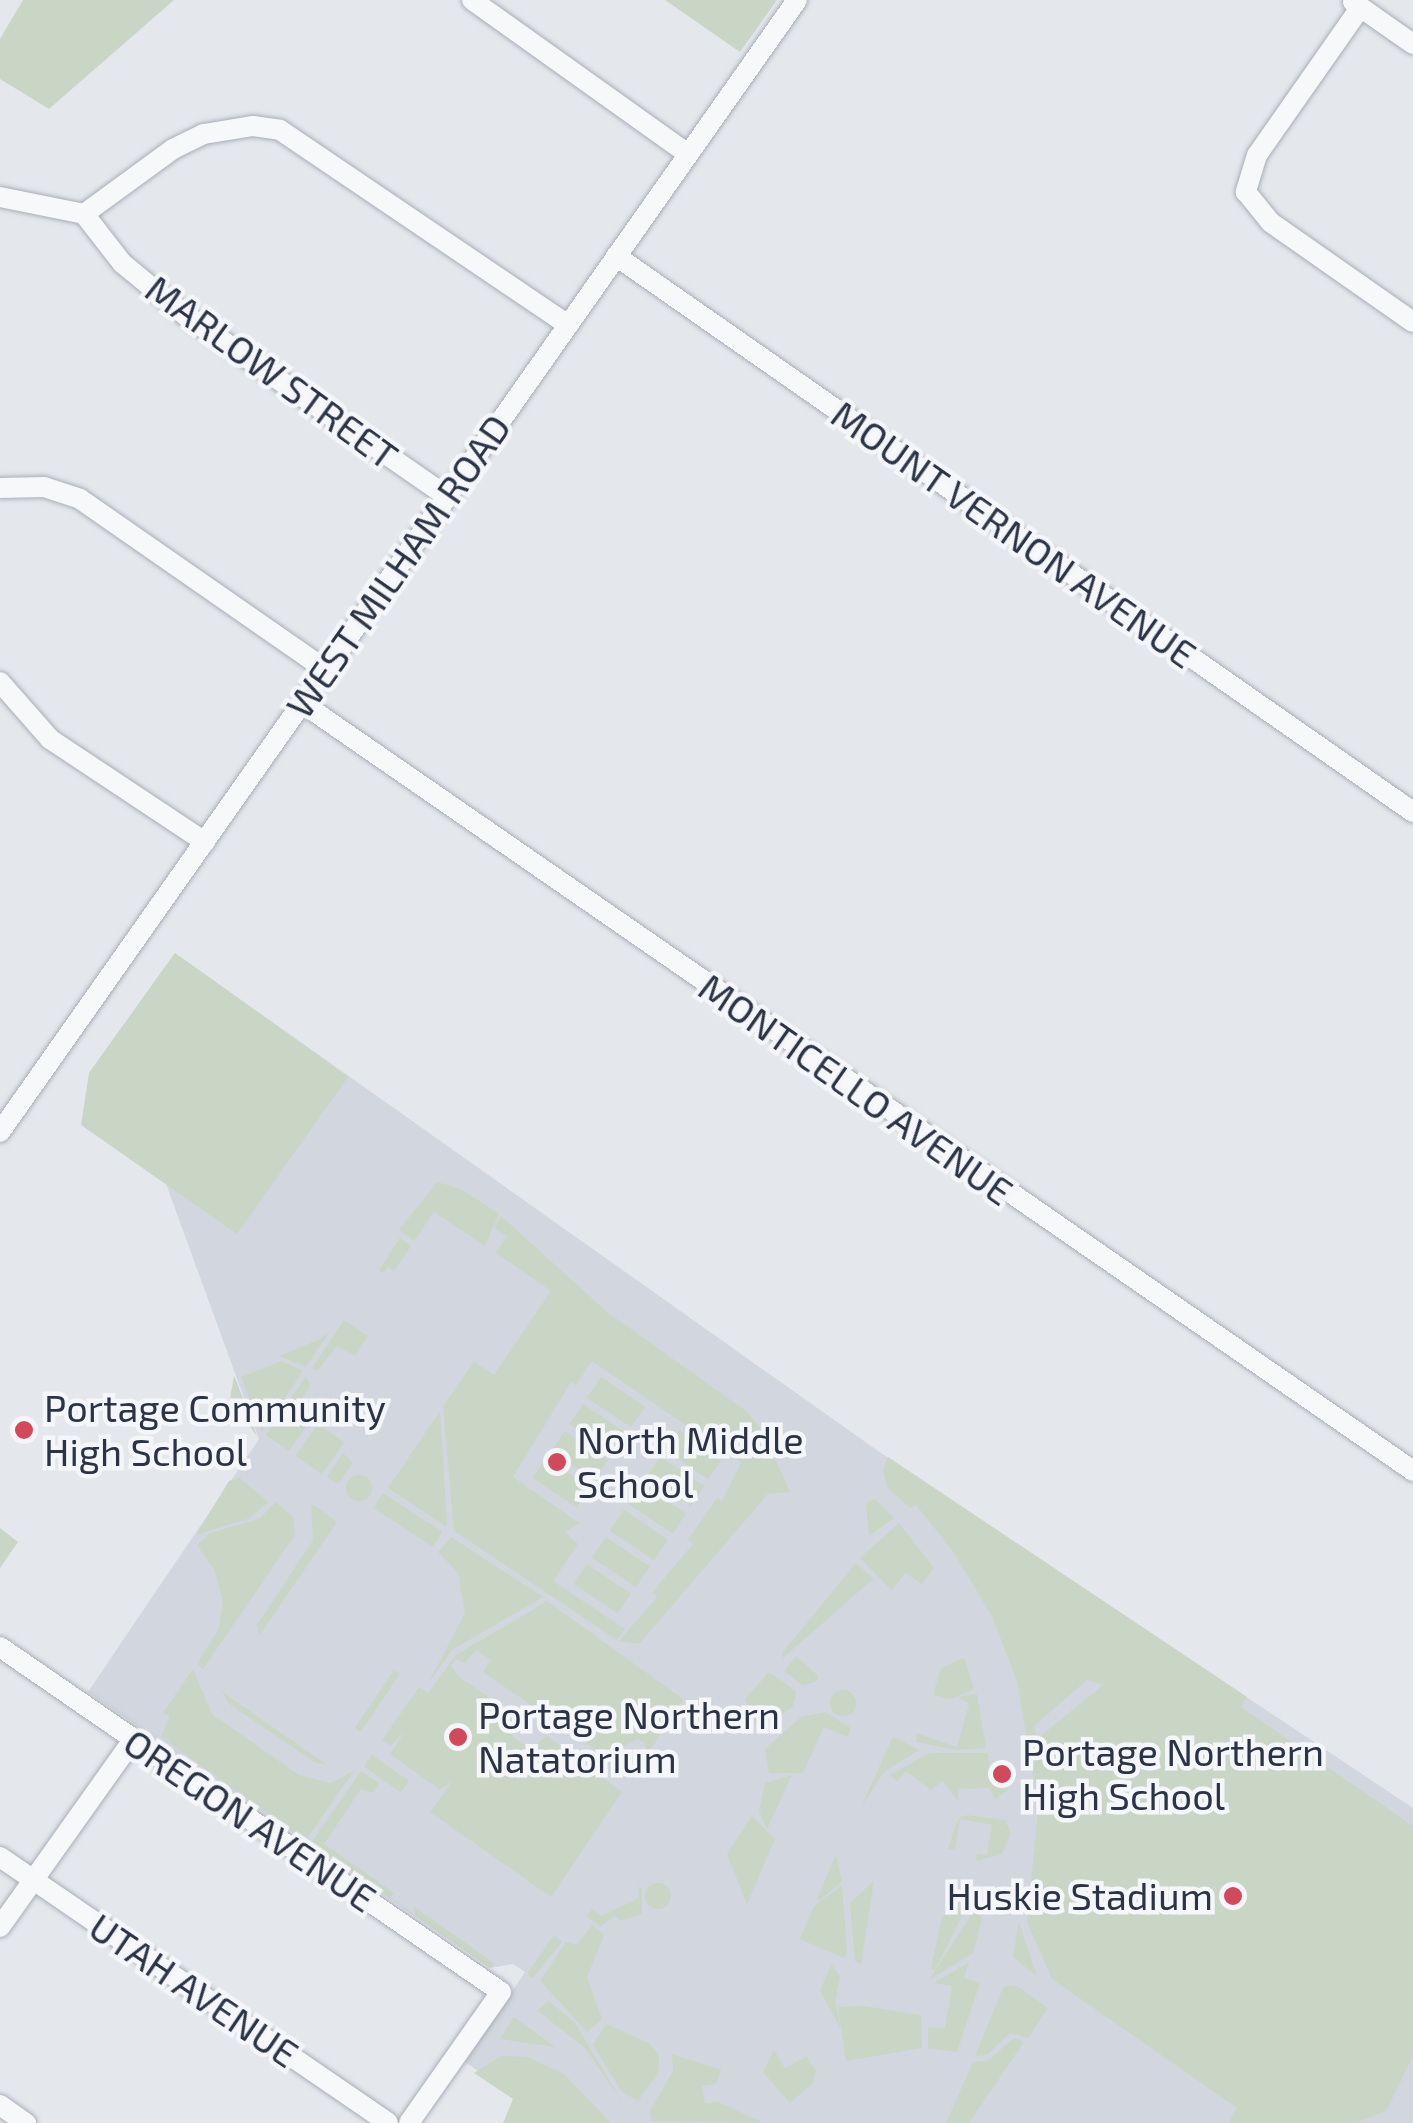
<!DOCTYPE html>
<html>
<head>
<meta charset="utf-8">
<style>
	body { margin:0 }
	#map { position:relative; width:1413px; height:2123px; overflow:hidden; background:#e4e7ec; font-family:"Exo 2",sans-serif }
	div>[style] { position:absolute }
	.built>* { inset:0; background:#d2d6de }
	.green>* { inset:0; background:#c9d6c5; transform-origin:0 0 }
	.round { border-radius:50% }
	.roads { filter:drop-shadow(0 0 2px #a9aeb7) drop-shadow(0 0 2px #a9aeb7) }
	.minor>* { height:20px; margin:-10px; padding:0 10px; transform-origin:10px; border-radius:10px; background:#f7f8fa }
	.dots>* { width:28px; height:28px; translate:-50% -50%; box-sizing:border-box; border:5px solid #f4f6f9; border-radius:50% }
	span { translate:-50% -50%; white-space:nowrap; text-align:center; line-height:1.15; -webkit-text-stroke:9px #f4f6f9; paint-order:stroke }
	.street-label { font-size:38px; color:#2b3445 }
	.poi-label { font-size:38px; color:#2b3445 }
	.left { translate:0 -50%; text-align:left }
	.right { translate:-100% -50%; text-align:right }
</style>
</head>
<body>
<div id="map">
	<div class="built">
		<div style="clip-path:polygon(175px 953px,878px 1451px,1413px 1808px,1413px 2123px,555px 2123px,465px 2062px,525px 1972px,513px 1964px,490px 1968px,88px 1692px,259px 1439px,165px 1181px,89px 1073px)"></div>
	</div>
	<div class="green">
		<div style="clip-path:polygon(23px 0,174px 0,49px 109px,0 79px,0 39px)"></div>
		<div style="clip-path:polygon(665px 0,777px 0,740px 52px)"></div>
		<div style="clip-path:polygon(175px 953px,348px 1077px,237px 1234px,81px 1125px,89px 1073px)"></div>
		<div style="clip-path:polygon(437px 1182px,461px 1189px,499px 1214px,485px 1246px,434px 1212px,414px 1241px,399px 1230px)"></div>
		<div style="clip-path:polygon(501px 1216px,607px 1312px,746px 1411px,762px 1430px,790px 1492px,768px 1494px,639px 1644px,619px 1641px,657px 1597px,652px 1593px,693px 1544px,688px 1540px,717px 1498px,722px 1501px,741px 1463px,592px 1361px,576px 1385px,571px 1382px,513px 1477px,579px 1523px,565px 1532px,578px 1544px,553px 1581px,625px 1629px,617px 1640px,454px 1531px,443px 1406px,474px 1362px,494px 1375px,551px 1291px,496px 1253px,507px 1236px,494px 1228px)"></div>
		<div style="clip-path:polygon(400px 1238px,411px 1246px,394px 1271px,388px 1267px,383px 1273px,379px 1270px)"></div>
		<div style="clip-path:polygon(344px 1320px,368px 1336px,355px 1356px,337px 1346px,317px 1371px,312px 1368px)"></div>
		<div style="clip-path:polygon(330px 1331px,306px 1367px,280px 1356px,320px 1339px)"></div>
		<div style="clip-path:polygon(282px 1361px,303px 1371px,262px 1431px,241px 1377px)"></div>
		<div style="clip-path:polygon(234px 1376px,236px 1380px,257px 1436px,230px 1399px)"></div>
		<div style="clip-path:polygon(306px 1376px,310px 1386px,295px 1409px,311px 1419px,289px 1451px,266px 1435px)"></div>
		<div style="left:601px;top:1377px;width:53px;height:25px;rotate:34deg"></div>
		<div style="left:583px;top:1404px;width:53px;height:24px;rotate:34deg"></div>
		<div style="clip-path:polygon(440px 1411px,447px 1524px,445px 1526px,388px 1488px)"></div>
		<div style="left:318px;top:1424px;width:32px;height:39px;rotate:35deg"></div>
		<div style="left:679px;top:1430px;width:52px;height:24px;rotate:35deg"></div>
		<div style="left:565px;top:1431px;width:52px;height:24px;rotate:34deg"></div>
		<div style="clip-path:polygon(343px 1453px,353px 1463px,338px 1484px,327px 1477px)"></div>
		<div style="left:660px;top:1457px;width:53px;height:24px;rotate:33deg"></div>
		<div style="clip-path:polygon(evenodd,888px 1457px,1247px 1697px,1241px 1707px,1413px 1826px,1413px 2056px,1386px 2111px,1355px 2123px,1228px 2123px,1237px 2108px,1052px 1979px,1027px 1922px,1038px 1810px,1049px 1810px,1050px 1800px,1037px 1799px,1017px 1681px,993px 1618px,952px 1550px,916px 1505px,910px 1508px,887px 1487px,883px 1470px,888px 1457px,1087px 1680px,1103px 1685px,1037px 1739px,1034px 1726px,1087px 1680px)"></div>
		<div style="left:546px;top:1458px;width:53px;height:24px;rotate:34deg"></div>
		<div class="round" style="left:346px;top:1475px;width:26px;height:26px"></div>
		<div style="clip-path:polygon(240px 1478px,268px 1502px,250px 1518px,196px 1535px,229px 1481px)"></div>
		<div style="left:642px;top:1484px;width:53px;height:24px;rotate:34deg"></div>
		<div style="left:383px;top:1493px;width:71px;height:18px;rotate:33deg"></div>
		<div style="clip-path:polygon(874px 1499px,894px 1518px,869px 1536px,866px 1504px)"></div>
		<div style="clip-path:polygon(276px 1502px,293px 1517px,295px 1535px,203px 1669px,197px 1664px,218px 1630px,223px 1602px,215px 1571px,197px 1545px,210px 1533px,259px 1519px)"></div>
		<div style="clip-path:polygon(311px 1503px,337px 1522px,259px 1636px,257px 1625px,313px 1540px)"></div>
		<div style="left:624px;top:1510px;width:53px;height:25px;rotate:34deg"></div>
		<div style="clip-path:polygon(899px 1523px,934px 1568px,922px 1584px,905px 1573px,892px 1591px,860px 1558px)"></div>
		<div style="clip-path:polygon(0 1528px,18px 1542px,0 1568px)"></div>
		<div style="clip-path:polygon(451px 1537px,543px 1597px,452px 1650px,428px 1684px,465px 1613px,458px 1573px,438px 1552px)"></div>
		<div style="left:606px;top:1537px;width:53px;height:25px;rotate:34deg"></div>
		<div style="clip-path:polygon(856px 1563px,873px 1579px,783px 1658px,782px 1653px)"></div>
		<div style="left:587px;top:1564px;width:53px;height:24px;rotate:34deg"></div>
		<div style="clip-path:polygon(547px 1601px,683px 1699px,646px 1757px,646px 1744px,638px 1739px,622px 1747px,620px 1757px,641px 1762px,633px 1775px,483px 1672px,491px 1660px,476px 1650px,465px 1663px,456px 1659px,451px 1666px,458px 1676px,522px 1720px,512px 1736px,530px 1749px,547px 1736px,622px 1792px,551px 1897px,430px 1812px,453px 1780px,440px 1790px,390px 1754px,405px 1731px,391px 1746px,382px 1740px,419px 1687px,428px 1693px,456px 1655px)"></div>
		<div style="clip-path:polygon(796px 1656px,818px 1676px,816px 1682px,802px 1685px,784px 1671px)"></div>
		<div style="clip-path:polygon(964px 1658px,974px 1689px,950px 1699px,933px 1695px,941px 1668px)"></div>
		<div style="clip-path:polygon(193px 1669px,212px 1714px,299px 1775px,331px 1783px,354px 1771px,306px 1840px,161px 1737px,170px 1716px,163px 1713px)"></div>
		<div style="left:394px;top:1670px;width:7px;height:70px;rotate:34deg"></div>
		<div style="clip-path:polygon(769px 1672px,796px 1691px,793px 1706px,759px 1732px,745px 1699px)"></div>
		<div style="clip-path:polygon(220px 1688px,224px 1693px,326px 1764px,314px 1762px,228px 1703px)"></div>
		<div class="round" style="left:830px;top:1690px;width:26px;height:26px"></div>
		<div style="clip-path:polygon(977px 1694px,986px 1748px,956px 1750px,916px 1742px,917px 1733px,957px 1747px,969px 1704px,958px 1697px)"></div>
		<div class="round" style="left:693px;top:1700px;width:24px;height:24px"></div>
		<div style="clip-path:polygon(825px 1712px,851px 1728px,847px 1737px,824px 1727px,803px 1773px,769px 1773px,765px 1749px,801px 1717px)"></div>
		<div style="clip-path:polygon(893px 1737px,919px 1750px,884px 1772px,861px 1807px)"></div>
		<div style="clip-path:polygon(929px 1753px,987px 1753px,993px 1778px,1010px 1777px,1008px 1790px,995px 1799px,989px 1788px,958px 1789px,958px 1801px,943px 1781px,931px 1790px,906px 1771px,897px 1781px,890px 1775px)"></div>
		<div style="left:372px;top:1755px;width:45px;height:14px;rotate:35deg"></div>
		<div style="clip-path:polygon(361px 1771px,380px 1784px,372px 1793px,361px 1789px,324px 1844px,394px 1893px,390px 1898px,311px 1843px)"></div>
		<div style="clip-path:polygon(792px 1775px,767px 1829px,759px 1811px,765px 1783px)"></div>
		<div style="clip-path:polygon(966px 1815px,1005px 1820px,1011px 1833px,1002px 1854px,976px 1861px,977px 1854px,987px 1855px,992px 1825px,960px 1819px,955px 1850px,948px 1849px,956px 1824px,959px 1819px)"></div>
		<div style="clip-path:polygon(752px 1816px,775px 1839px,747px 1904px,727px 1854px)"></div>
		<div style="clip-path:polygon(836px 1855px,842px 1882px,820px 1900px,817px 1898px)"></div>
		<div style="clip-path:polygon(874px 1881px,861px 1964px,855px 1962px,850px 1903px)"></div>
		<div class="round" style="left:645px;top:1883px;width:26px;height:26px"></div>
		<div style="clip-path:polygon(842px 1885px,847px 1951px,844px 1958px,800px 1939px,814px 1906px)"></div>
		<div style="clip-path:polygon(638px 1887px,642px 1888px,642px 1914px,621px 1921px,615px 1916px,600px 1927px,587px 1916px,592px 1909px,601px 1916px,639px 1898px)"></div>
		<div style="clip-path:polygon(968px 1904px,935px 1970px,931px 1969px,942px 1917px)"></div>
		<div style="clip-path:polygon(413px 1906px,491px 1961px,495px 1963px,490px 1968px,416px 1916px)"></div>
		<div style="clip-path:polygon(976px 1907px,982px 1919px,973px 1953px,929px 1980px)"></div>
		<div style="clip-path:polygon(1019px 1922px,1037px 1976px,1013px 1957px)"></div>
		<div style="clip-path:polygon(592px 1925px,604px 1935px,587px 1977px,602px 2019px,587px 2032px,540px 1981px,566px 1942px,577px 1945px)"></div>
		<div style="clip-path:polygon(554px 1935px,562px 1942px,533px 1978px,527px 1974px)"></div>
		<div style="clip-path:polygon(969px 1962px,964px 1978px,980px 1983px,957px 2052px,928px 2048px,928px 2027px,945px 2028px,952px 1986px,934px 1983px)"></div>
		<div style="clip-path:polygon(831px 1964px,840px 1976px,835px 2002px,841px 2029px,820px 1991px)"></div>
		<div style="clip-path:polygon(1004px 1986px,1017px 1986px,1048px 2008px,1028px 2038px,1010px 2033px,987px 2055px,975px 2056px)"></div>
		<div style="clip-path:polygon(548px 2000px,575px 2023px,622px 2102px,585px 2048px,538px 2011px)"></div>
		<div style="clip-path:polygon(864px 2006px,921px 2015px,922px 2048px,846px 2061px,838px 2007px)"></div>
		<div style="clip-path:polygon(514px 2017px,554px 2046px,555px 2047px,500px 2039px)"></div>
		<div style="clip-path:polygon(606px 2024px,649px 2043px,659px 2055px,658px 2073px,638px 2101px,622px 2092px,593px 2045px)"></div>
		<div style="clip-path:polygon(1014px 2038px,1024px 2042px,969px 2123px,946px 2123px,973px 2062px,987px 2061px)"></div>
		<div style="clip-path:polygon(774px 2050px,785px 2068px,806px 2057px,816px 2070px,813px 2083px,790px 2103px,763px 2072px)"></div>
		<div style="clip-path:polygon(672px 2054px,721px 2070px,716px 2084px,702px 2086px,705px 2104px,718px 2102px,764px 2123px,652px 2121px,650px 2111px,673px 2071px)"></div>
		<div style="clip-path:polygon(501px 2056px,527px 2057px,564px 2074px,611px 2123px,503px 2123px,513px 2099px,474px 2073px)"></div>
	</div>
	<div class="roads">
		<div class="minor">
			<div style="left:472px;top:0;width:265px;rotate:35.5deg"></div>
			<div style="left:1353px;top:2px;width:73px;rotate:35deg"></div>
			<div style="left:1360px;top:8px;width:179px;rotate:125deg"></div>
			<div style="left:1257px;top:155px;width:39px;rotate:107deg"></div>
			<div style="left:1246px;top:192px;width:38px;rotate:51deg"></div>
			<div style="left:1270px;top:222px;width:174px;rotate:35deg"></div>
			<div style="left:0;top:197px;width:86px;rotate:11.4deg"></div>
			<div style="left:84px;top:214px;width:62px;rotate:52.2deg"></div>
			<div style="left:122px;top:263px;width:82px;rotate:39.5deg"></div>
			<div style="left:185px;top:315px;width:318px;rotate:34.7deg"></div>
			<div style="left:84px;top:214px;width:110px;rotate:-36.1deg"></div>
			<div style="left:173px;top:149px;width:34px;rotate:-26deg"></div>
			<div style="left:204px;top:134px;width:50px;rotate:-9.3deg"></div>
			<div style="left:253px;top:126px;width:27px;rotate:8deg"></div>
			<div style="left:280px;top:130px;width:346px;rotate:34.1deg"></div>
			<div style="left:616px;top:256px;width:972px;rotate:34.9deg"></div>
			<div style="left:0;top:488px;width:44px;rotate:-1.3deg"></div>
			<div style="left:44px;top:487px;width:38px;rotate:18deg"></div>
			<div style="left:80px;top:499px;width:298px;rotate:34.8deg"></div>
			<div style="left:0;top:682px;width:76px;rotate:48.7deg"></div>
			<div style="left:50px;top:739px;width:186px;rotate:33.6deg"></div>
			<div style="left:302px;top:703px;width:1351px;rotate:34.65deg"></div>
			<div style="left:0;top:1132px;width:1384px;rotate:-54.85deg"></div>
			<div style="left:0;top:1647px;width:608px;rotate:34.55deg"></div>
			<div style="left:501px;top:1992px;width:160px;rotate:125.1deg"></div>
			<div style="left:0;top:1857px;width:470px;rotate:34.4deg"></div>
			<div style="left:0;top:1927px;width:228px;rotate:-54.6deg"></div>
			<div style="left:0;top:2105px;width:32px;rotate:35deg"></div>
		</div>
	</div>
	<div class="dots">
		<div style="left:24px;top:1430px;background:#d1495b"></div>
		<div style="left:557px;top:1462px;background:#d1495b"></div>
		<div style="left:458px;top:1737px;background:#d1495b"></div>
		<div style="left:1002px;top:1774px;background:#d1495b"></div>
		<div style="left:1233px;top:1896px;background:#d1495b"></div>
	</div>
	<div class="street-label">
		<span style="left:272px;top:372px;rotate:36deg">MARLOW STREET</span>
		<span style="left:1014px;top:534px;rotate:35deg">MOUNT VERNON AVENUE</span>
		<span style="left:398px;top:566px;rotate:-55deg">WEST MILHAM ROAD</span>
		<span style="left:856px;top:1089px;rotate:35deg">MONTICELLO AVENUE</span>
		<span style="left:250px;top:1820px;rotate:34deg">OREGON AVENUE</span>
		<span style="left:194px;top:1990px;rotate:34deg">UTAH AVENUE</span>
	</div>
	<div class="poi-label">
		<span class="left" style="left:44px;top:1430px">Portage Community<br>High School</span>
		<span class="left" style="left:577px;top:1462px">North Middle<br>School</span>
		<span class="left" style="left:478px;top:1737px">Portage Northern<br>Natatorium</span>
		<span class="left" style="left:1022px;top:1774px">Portage Northern<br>High School</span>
		<span class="right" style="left:1213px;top:1896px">Huskie Stadium</span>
	</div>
</div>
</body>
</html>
